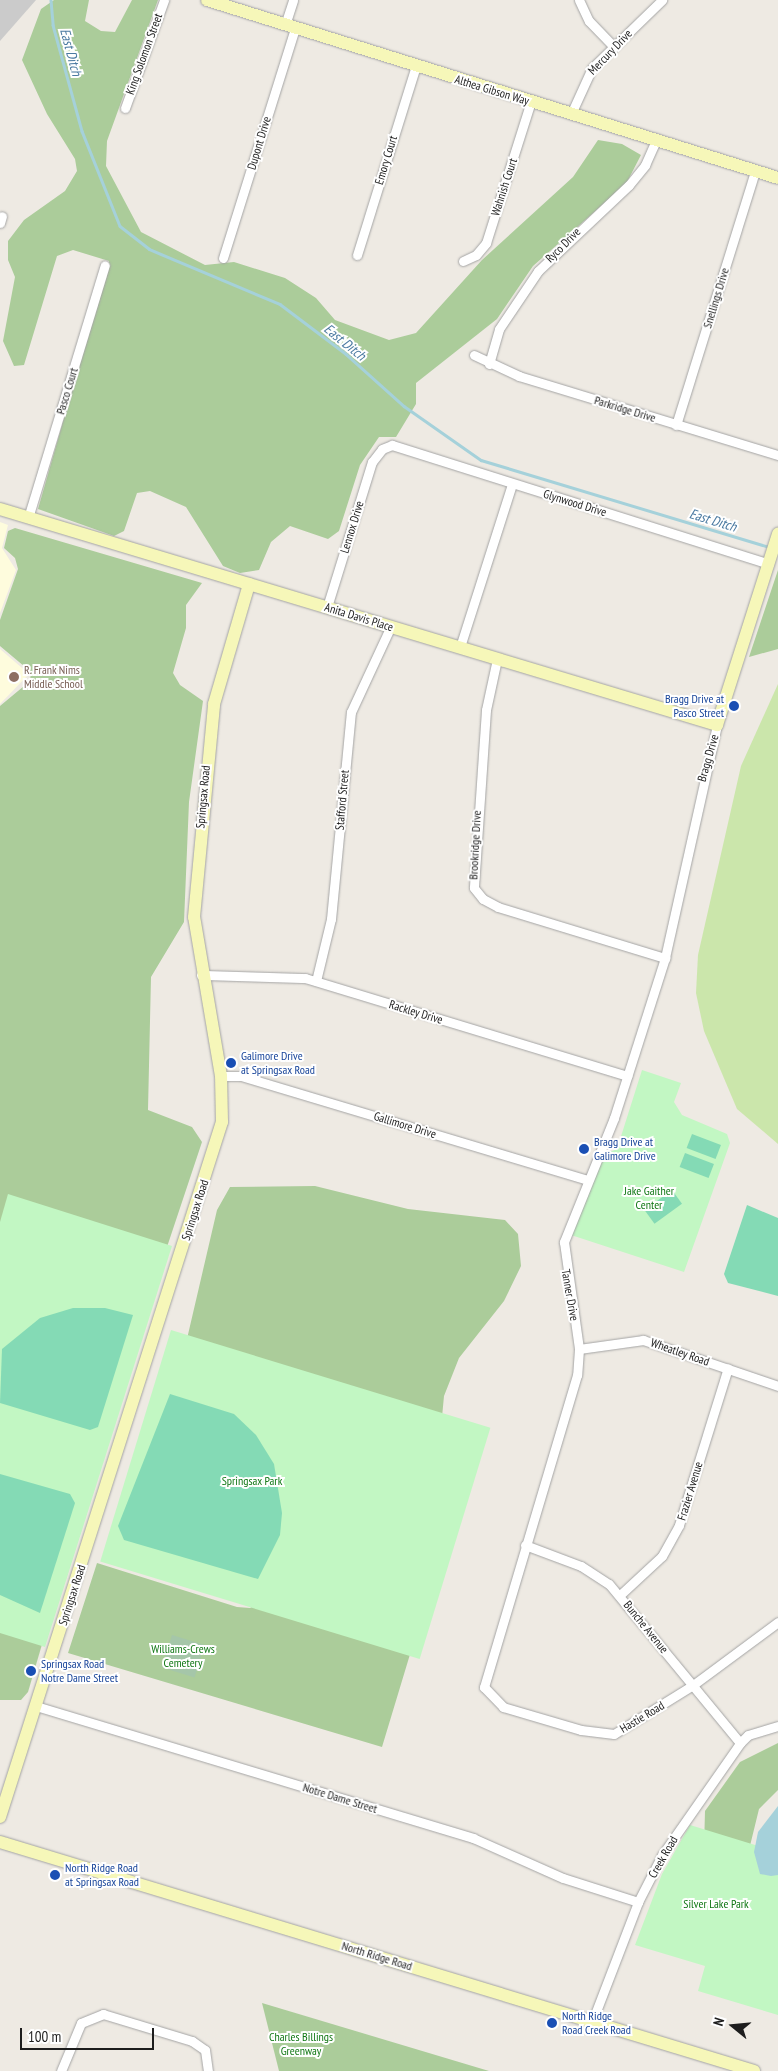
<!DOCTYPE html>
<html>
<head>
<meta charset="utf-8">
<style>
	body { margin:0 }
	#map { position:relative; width:778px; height:2071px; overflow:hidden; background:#eeeae3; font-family:"PT Sans Narrow",sans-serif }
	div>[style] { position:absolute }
	.education>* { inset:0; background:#fefcdd }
	.religious>* { inset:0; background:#cbcbcb }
	.grass>* { inset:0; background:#cbe6ab }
	.forest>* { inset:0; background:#abcc9a }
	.cemetery>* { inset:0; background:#a5c6a9; transform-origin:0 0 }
	.park>* { inset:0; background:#c2f7c3; transform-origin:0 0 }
	.pitch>* { inset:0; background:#84dab5; transform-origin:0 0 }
	.water>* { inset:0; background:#a5d1da }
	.stream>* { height:2.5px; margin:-1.25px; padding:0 1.25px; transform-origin:1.25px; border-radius:1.25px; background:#a5d1da }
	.roads { filter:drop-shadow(0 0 1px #a4a4a4) drop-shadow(0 0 1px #a4a4a4) }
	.street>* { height:9px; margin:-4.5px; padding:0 4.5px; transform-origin:4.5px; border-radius:4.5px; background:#fff }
	.secondary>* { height:12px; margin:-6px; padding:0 6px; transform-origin:6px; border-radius:6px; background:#f6f7b9 }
	.dots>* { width:14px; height:14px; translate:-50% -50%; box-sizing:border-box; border:2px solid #fff; border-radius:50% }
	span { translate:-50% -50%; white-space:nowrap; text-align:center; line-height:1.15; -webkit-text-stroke:4px #fff; paint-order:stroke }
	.street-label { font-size:12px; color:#1d1d1d }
	.education-label { font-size:12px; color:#785e54 }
	.left { translate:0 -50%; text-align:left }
	.transit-label { font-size:12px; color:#164399 }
	.right { translate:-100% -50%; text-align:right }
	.park-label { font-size:12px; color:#107714 }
	.water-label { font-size:14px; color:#4b7aa1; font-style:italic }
	.north { position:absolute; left:708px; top:2001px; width:50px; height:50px; -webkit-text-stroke:4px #fff; paint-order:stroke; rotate:287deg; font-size:14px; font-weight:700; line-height:20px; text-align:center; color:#1d1d1d }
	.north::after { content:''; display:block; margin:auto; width:18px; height:22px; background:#1d1d1d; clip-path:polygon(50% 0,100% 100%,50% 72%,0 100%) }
	.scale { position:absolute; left:20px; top:2028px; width:134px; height:22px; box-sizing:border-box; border:2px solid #1d1d1d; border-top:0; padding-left:6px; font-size:15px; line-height:18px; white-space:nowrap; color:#1d1d1d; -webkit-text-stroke:4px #fff; paint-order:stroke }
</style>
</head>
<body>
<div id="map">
	<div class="education">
		<div style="clip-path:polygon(0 522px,8px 525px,2px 548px,16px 570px,0 613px)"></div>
		<div style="clip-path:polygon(0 649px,29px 674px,0 704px)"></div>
	</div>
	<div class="religious">
		<div style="clip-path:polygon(0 0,36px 0,0 41px)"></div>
	</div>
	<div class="grass">
		<div style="clip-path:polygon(778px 684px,778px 1144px,737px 1109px,704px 1031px,696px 993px,698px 955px,741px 766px)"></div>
	</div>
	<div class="forest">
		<div style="clip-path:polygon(54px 0,89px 0,85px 21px,101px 31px,115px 32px,132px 0,158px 0,107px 141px,106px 166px,141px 232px,205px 265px,234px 262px,285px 278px,316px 298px,335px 320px,389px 340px,416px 333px,482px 260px,573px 177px,598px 140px,622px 144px,641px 155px,626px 184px,533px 266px,497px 319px,416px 383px,416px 404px,396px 437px,379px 437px,360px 465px,339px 531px,328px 539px,290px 526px,271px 542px,259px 570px,240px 573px,223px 566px,186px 507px,150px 491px,137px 493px,124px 531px,114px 536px,38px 509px,109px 261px,73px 250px,57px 256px,24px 365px,14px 366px,3px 341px,15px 277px,8px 260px,8px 241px,24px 220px,65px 191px,77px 171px,75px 159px,47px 114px,22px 60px,41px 9px)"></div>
		<div style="clip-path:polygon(15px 528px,202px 583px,186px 605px,186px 628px,173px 673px,180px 685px,203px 701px,189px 802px,184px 922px,151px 977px,148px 1110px,192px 1127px,202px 1142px,154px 1286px,0 1248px,0 706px,30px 681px,31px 672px,0 646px,0 620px,18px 569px,15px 558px,4px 548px,8px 531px)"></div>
		<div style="clip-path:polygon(778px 570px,778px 649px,749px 657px)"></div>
		<div style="clip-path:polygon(315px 1186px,408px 1209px,505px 1220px,518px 1234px,521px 1266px,504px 1301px,459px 1358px,444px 1396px,424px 1608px,382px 1747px,68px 1653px,97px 1563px,237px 1607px,250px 1608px,266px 1599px,183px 1356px,217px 1210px,230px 1187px)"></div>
		<div style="clip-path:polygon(0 1618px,43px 1641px,28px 1692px,21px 1700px,0 1700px)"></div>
		<div style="clip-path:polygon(778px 1743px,778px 1790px,759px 1809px,748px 1854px,704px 1848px,705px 1811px,740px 1762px)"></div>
		<div style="clip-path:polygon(262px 2003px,489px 2071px,279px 2071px)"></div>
	</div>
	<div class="cemetery">
		<div style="left:172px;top:1635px;width:34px;height:34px;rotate:17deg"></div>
	</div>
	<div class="park">
		<div style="clip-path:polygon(642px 1070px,681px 1083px,674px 1102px,682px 1115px,727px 1134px,730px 1143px,684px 1272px,571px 1235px,605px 1154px,617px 1149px)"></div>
		<div style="clip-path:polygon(8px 1194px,172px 1246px,45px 1647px,0 1633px,0 1222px)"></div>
		<div style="left:171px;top:1330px;width:334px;height:242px;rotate:17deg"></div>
		<div style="clip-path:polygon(690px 1825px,778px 1852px,778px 2015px,698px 1991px,705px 1966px,635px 1945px,662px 1874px)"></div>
	</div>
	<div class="pitch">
		<div style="left:692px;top:1134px;width:31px;height:15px;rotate:21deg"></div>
		<div style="left:685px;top:1153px;width:31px;height:15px;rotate:21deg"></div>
		<div style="left:672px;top:1190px;width:17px;height:34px;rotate:54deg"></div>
		<div style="clip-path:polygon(747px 1205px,778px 1218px,778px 1296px,728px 1283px,724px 1274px)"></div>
		<div style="clip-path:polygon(73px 1308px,105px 1308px,133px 1315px,98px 1427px,90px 1430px,0 1403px,2px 1349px,40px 1318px)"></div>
		<div style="clip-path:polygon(170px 1394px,234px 1414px,256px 1435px,274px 1464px,282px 1513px,280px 1535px,258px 1579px,124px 1540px,118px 1526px)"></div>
		<div style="clip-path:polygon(0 1474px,70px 1494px,75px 1503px,40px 1613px,0 1595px)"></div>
	</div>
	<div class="water">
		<div style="clip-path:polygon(778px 1806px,778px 1875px,771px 1876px,760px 1874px,754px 1852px,758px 1832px)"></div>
	</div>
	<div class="stream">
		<div style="left:51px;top:0;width:25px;rotate:85deg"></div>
		<div style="left:53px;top:25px;width:110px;rotate:74.7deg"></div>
		<div style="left:82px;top:131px;width:102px;rotate:68.2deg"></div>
		<div style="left:120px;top:226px;width:37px;rotate:38deg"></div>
		<div style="left:149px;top:249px;width:142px;rotate:22.8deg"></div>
		<div style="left:280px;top:304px;width:83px;rotate:37.1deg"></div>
		<div style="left:346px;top:354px;width:78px;rotate:41.9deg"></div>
		<div style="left:404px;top:406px;width:94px;rotate:35deg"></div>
		<div style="left:481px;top:460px;width:302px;rotate:16.8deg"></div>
	</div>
	<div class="roads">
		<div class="street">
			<div style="left:579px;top:0;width:23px;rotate:65deg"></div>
			<div style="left:589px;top:21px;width:36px;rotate:46deg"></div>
			<div style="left:285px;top:25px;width:26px;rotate:-72deg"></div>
			<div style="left:125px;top:108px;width:115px;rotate:-70.1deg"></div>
			<div style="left:571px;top:114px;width:51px;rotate:-65.5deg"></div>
			<div style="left:592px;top:68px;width:98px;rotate:-44.2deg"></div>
			<div style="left:0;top:223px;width:7px;rotate:-74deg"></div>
			<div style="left:357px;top:255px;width:198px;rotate:-72.7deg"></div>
			<div style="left:223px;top:258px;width:241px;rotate:-72.6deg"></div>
			<div style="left:463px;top:261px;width:14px;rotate:-25deg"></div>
			<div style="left:476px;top:255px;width:16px;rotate:-50deg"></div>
			<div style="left:486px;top:243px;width:149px;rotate:-72.4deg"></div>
			<div style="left:474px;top:355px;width:50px;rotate:25deg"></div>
			<div style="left:519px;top:376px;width:271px;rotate:17deg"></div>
			<div style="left:489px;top:364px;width:36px;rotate:-74deg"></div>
			<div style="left:499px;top:329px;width:70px;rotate:-56.1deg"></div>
			<div style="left:538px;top:271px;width:125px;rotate:-43.4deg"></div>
			<div style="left:629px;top:185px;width:26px;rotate:-51deg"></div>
			<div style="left:645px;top:165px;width:27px;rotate:-66deg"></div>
			<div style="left:676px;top:425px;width:266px;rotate:-72.7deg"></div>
			<div style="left:28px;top:518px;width:264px;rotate:-73.1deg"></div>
			<div style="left:327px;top:607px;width:152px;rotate:-72.8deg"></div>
			<div style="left:372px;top:462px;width:16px;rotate:-52deg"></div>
			<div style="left:382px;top:449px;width:11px;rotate:-22deg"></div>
			<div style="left:392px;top:445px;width:395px;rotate:17.5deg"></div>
			<div style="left:460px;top:647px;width:171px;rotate:-72.3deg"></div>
			<div style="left:497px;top:659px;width:52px;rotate:102.2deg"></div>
			<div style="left:486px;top:710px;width:178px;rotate:93.9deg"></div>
			<div style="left:474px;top:888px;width:14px;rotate:51deg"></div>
			<div style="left:483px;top:899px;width:17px;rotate:28deg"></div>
			<div style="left:498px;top:907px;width:175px;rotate:17deg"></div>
			<div style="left:717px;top:725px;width:239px;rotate:102.6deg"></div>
			<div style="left:665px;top:958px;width:168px;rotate:107.7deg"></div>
			<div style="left:614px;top:1118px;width:134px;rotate:112deg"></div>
			<div style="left:564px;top:1242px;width:108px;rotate:82deg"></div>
			<div style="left:579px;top:1349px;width:26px;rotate:94deg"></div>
			<div style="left:577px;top:1375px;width:326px;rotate:106.6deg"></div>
			<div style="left:484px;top:1687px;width:28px;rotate:46deg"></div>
			<div style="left:503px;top:1707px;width:81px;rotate:16.4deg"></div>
			<div style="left:581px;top:1730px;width:33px;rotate:7deg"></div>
			<div style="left:614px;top:1734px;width:93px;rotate:-31.8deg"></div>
			<div style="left:693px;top:1685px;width:106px;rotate:-36.5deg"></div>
			<div style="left:201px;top:975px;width:104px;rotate:1.7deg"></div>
			<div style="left:305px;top:978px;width:337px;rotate:16.9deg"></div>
			<div style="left:316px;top:981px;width:64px;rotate:-76.4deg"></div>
			<div style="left:331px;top:919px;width:208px;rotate:-84.5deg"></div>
			<div style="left:351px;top:712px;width:95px;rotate:-65.1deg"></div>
			<div style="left:221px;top:1076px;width:20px"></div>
			<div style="left:241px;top:1076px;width:362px;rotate:16.7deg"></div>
			<div style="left:579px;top:1349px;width:65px;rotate:-8deg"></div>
			<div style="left:643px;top:1340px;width:143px;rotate:18.8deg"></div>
			<div style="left:525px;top:1545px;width:60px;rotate:20.6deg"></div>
			<div style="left:581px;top:1566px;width:33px;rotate:33deg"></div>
			<div style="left:609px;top:1584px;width:206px;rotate:50.5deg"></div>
			<div style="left:620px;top:1595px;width:57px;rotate:-42.9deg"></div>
			<div style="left:662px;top:1556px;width:35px;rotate:-61deg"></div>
			<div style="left:679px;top:1525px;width:164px;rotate:-72.7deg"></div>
			<div style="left:36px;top:1706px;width:457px;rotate:16.8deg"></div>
			<div style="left:473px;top:1838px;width:98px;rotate:24deg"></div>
			<div style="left:563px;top:1878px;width:79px;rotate:17.7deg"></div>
			<div style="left:592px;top:2022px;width:129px;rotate:-69deg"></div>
			<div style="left:638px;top:1902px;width:53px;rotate:-62.9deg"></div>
			<div style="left:662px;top:1855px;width:136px;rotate:-55.1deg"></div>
			<div style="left:740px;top:1743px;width:11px;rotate:-45deg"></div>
			<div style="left:748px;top:1735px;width:31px;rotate:-17deg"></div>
			<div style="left:61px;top:2071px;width:52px;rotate:-67.4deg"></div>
			<div style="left:81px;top:2023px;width:24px;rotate:-22deg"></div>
			<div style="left:103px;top:2014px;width:93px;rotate:16.9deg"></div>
			<div style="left:192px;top:2041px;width:16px;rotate:35deg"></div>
			<div style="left:205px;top:2050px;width:21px;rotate:82deg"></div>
		</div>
		<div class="secondary">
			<div style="left:207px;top:0;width:598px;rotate:17.31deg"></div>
			<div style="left:0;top:509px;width:749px;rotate:16.77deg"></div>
			<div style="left:717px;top:725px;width:201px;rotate:-72.3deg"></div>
			<div style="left:0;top:1817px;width:730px;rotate:-72.29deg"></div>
			<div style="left:222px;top:1122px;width:46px;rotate:-91.2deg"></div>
			<div style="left:221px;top:1076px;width:161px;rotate:-99.6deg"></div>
			<div style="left:194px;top:917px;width:214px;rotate:-84.6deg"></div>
			<div style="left:214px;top:704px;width:125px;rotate:-73.7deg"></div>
			<div style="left:0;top:1842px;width:788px;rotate:16.89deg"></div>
		</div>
	</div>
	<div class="dots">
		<div style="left:14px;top:677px;background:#8d6e63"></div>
		<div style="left:734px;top:706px;background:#1a4fb4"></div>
		<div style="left:231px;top:1063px;background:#1a4fb4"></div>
		<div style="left:584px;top:1149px;background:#1a4fb4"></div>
		<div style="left:31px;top:1671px;background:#1a4fb4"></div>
		<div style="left:55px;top:1875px;background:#1a4fb4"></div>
		<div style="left:552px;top:2023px;background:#1a4fb4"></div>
	</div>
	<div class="street-label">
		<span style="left:610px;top:52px;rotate:-46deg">Mercury Drive</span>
		<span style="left:144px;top:54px;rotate:-70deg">King Solomon Street</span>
		<span style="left:492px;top:90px;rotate:17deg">Althea Gibson Way</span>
		<span style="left:259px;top:143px;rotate:-73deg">Dupont Drive</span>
		<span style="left:386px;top:160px;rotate:-73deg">Emory Court</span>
		<span style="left:504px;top:187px;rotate:-72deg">Wahnish Court</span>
		<span style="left:563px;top:245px;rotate:-45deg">Ryco Drive</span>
		<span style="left:716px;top:298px;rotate:-73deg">Snellings Drive</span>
		<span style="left:67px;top:391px;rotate:-73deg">Pasco Court</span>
		<span style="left:625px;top:409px;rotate:17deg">Parkridge Drive</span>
		<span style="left:575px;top:503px;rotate:17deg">Glynwood Drive</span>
		<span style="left:352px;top:527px;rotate:-73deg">Lennox Drive</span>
		<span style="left:359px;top:617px;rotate:17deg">Anita Davis Place</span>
		<span style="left:708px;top:758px;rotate:-74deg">Bragg Drive</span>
		<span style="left:203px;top:797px;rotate:-85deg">Springsax Road</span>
		<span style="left:342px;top:800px;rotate:-85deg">Stafford Street</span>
		<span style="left:475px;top:845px;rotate:-87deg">Brookridge Drive</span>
		<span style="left:416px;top:1012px;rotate:17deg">Rackley Drive</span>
		<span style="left:405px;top:1125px;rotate:17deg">Gallimore Drive</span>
		<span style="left:195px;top:1210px;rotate:-72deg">Springsax Road</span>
		<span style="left:570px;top:1295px;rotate:80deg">Tanner Drive</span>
		<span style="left:680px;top:1352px;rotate:19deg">Wheatley Road</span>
		<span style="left:690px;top:1491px;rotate:-73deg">Frazier Avenue</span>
		<span style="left:72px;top:1595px;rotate:-72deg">Springsax Road</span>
		<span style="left:646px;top:1627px;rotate:51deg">Bunche Avenue</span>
		<span style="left:642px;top:1717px;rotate:-31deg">Hastie Road</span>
		<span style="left:340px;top:1798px;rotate:17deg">Notre Dame Street</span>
		<span style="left:663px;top:1857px;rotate:-60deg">Creek Road</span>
		<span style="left:377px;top:1956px;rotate:17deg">North Ridge Road</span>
	</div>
	<div class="education-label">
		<span class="left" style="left:24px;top:677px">R. Frank Nims<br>Middle School</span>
	</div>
	<div class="transit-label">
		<span class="right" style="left:724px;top:706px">Bragg Drive at<br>Pasco Street</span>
		<span class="left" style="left:241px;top:1063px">Galimore Drive<br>at Springsax Road</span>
		<span class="left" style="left:594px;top:1149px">Bragg Drive at<br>Galimore Drive</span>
		<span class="left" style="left:41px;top:1671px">Springsax Road<br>Notre Dame Street</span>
		<span class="left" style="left:65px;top:1875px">North Ridge Road<br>at Springsax Road</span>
		<span class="left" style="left:562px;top:2023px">North Ridge<br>Road Creek Road</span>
	</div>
	<div class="park-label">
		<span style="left:649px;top:1198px">Jake Gaither<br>Center</span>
		<span style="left:252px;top:1481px">Springsax Park</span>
		<span style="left:183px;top:1656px">Williams-Crews<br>Cemetery</span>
		<span style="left:716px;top:1904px">Silver Lake Park</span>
		<span style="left:301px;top:2044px">Charles Billings<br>Greenway</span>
	</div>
	<div class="water-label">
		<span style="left:71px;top:52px;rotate:75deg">East Ditch</span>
		<span style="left:345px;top:342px;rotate:39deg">East Ditch</span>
		<span style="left:713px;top:520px;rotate:17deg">East Ditch</span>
	</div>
	<div class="north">N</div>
	<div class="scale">100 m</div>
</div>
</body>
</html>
